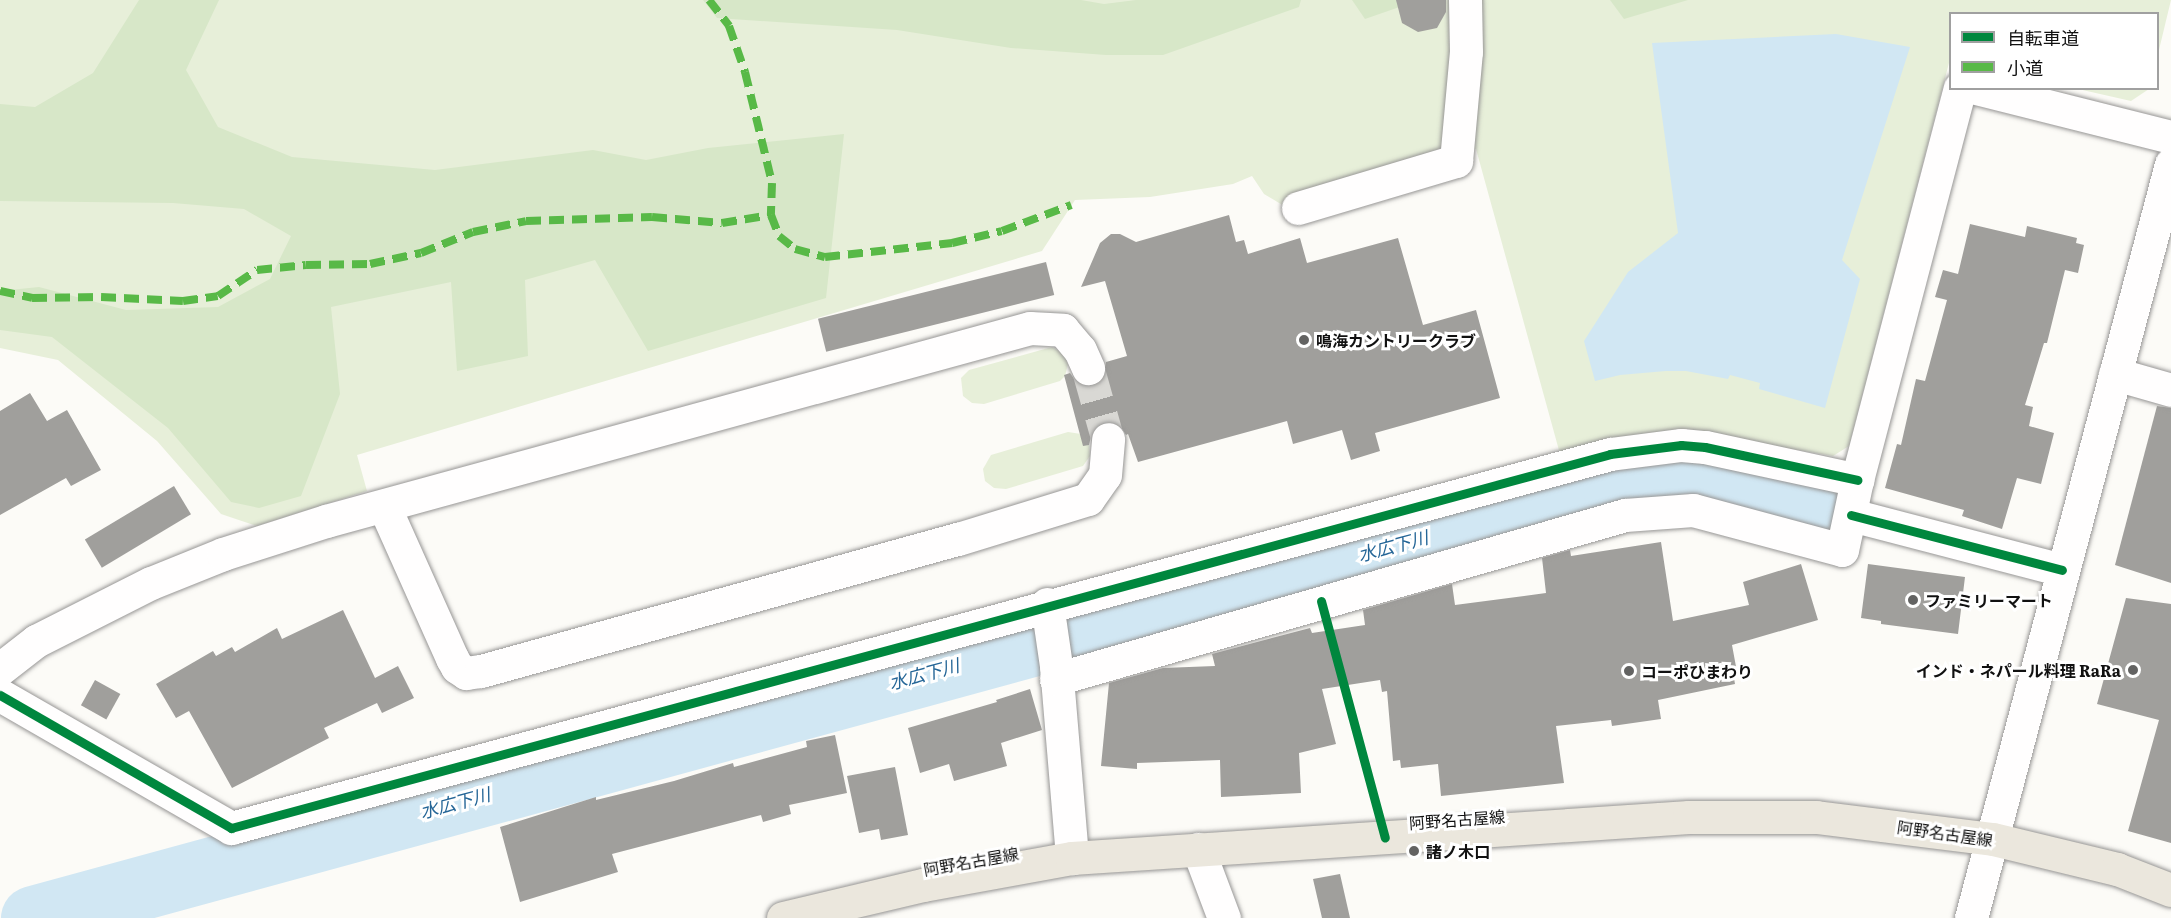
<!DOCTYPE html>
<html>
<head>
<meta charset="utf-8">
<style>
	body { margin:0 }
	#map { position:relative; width:2171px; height:918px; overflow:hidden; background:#fcfbf7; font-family:Literata,"Noto Sans JP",serif }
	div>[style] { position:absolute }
	.green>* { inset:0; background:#e7efd9 }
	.forest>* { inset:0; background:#d7e7c8 }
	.water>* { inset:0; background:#d1e7f3 }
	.river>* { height:64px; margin:-32px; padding:0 32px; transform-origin:32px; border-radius:32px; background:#d1e7f3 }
	.building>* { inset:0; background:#a09f9c; transform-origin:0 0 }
	.minor-tunnel>* { height:33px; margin-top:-16.5px; transform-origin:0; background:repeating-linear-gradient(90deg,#d9d8d4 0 33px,transparent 0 49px) }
	.path>* { height:4px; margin-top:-2px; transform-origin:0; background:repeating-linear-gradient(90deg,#b9b9b8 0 6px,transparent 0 9px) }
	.roads { filter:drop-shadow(0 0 2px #979695) drop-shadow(0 0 2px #979695) }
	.minor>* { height:33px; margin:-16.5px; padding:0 16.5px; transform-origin:16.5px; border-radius:16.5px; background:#fffefe }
	.major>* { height:33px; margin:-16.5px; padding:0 16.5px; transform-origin:16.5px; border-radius:16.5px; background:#ebe7dd }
	.quiet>* { height:8px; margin-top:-4px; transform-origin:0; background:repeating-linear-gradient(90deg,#58b947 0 15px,transparent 0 23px) }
	.cycleway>* { height:9px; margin:-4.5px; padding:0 4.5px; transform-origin:4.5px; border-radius:4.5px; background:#00873e }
	.dots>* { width:16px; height:16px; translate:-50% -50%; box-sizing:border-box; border:3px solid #fff; border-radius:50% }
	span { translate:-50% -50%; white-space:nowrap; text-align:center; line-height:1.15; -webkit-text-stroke:6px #fff; paint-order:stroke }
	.poi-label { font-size:16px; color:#111; font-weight:700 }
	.left { translate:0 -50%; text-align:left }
	.right { translate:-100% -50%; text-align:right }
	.street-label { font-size:16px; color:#111 }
	.water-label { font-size:18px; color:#256697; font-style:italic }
	.legend { position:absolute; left:1949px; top:12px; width:210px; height:78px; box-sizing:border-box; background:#fff; border:2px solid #a0a0a0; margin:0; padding:8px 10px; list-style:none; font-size:18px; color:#111 }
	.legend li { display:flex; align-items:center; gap:12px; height:30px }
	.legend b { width:30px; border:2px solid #a0a0a0 }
</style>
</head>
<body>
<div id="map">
	<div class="green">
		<div style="clip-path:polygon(0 0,2171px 0,2158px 54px,2158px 14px,1950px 14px,1950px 59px,1849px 446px,1833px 456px,1708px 435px,1560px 454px,1476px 149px,1284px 206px,1264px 194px,1252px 176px,1233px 184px,1150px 197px,1075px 200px,1042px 251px,357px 455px,367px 491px,257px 526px,221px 514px,157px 441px,58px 360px,0 348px)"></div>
		<div style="clip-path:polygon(2078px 89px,2149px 89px,2131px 101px)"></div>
		<div style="clip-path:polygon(1052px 347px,1063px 353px,1068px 364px,1065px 376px,1060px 381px,984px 404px,972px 403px,963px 396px,961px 378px,969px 370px)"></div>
		<div style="clip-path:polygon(1068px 432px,1081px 434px,1089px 443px,1090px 456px,1083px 466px,1006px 489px,994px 488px,985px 481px,983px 469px,991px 455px)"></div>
	</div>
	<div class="forest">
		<div style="clip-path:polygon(139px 0,219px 0,186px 70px,218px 127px,292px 157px,435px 170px,593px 150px,646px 160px,708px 148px,844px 134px,826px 298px,648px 351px,595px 260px,525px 280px,528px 356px,457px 371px,451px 282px,331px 307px,340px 394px,301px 496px,259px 508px,231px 502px,168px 428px,52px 337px,0 330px,0 291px,39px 287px,126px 310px,218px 307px,270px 279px,291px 236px,244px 209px,173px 203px,0 201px,0 104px,35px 107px,93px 73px)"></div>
		<div style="clip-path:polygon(703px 0,1081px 0,1104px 4px,1136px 0,1301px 0,1299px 7px,1163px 55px,1106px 55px,1011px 48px,897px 30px,717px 18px)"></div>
		<div style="clip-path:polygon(1352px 0,1413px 0,1411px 3px,1365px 19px)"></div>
		<div style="clip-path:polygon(1610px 0,1688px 0,1624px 19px)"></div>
	</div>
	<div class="water">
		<div style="clip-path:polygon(1836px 34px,1910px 47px,1842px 260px,1860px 279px,1825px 408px,1759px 389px,1760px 383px,1730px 375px,1728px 379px,1686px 371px,1666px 371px,1620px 375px,1595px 381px,1584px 341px,1628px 272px,1678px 233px,1652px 43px)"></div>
	</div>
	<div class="river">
		<div style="left:33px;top:918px;width:1639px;rotate:-15.28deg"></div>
		<div style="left:1614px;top:486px;width:40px;rotate:-12deg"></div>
		<div style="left:1653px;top:478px;width:38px;rotate:-2deg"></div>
		<div style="left:1691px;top:477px;width:131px;rotate:12.3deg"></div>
	</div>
	<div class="building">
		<div style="clip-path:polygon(1396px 0,1446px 0,1446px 12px,1437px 28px,1418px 32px,1402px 23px)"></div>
		<div style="clip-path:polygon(1229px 215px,1236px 242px,1244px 240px,1248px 254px,1300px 238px,1307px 263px,1398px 238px,1423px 325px,1476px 310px,1500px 398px,1375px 433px,1380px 451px,1351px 460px,1342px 430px,1293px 444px,1287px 421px,1138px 462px,1128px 434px,1126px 435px,1119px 424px,1109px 420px,1101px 422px,1093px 428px,1089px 445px,1083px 446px,1064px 375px,1070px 373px,1077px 383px,1085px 387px,1095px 385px,1103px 379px,1106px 362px,1127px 356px,1105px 281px,1081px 287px,1100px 243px,1111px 234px,1120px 234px,1136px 242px)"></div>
		<div style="clip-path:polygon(1970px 224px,2025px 237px,2027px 226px,2077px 238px,2076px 243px,2084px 245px,2078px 273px,2065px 270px,2047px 343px,2044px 343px,2025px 405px,2033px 407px,2029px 426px,2054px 433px,2041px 484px,2017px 478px,2002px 529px,1962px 516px,1964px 510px,1885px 488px,1897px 444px,1901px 445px,1916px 379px,1925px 381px,1947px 300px,1935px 297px,1943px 270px,1958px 274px)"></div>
		<div style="left:1046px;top:262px;width:34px;height:235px;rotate:76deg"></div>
		<div style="clip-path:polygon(30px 393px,47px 421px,67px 410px,101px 470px,71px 486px,66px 478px,0 515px,0 411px)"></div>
		<div style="clip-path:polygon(2157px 406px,2171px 408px,2171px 583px,2115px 565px)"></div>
		<div style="left:174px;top:486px;width:33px;height:104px;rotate:59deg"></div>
		<div style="clip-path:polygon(1661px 542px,1673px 621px,1749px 605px,1743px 582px,1801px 564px,1818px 620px,1732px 645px,1737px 672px,1733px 673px,1735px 684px,1658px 700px,1661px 719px,1612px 726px,1611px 720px,1556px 726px,1564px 783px,1441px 796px,1438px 764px,1401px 768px,1400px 760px,1393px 761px,1387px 691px,1382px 692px,1380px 680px,1322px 689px,1336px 744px,1299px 753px,1301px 793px,1221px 797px,1220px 760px,1137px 763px,1137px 769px,1101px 766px,1109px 683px,1163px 668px,1215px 666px,1212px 654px,1310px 628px,1312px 633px,1365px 625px,1363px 610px,1452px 584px,1455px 605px,1546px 593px,1542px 558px,1570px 550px,1571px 556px)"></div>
		<div style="clip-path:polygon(1868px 564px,1965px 577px,1958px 634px,1881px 624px,1881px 621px,1861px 618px)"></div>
		<div style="clip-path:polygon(2126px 598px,2171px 604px,2171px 843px,2128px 831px,2159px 720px,2097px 704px)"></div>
		<div style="clip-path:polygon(343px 610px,375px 678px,398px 666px,414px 698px,382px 713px,377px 703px,324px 728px,329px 738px,232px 788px,189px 711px,176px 718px,156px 684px,213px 651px,216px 656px,232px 647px,235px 652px,277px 628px,282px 639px)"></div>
		<div style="left:95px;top:680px;width:29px;height:29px;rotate:29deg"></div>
		<div style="clip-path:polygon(1030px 689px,1042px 730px,1001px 743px,1007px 766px,954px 781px,949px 764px,920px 773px,908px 728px,997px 702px,996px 700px)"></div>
		<div style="clip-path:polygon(835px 735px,847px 793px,789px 805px,791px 814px,763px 822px,761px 815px,612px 854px,618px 872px,520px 902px,500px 827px,596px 797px,596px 800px,674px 781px,733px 763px,734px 767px,807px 747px,806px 741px)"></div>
		<div style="clip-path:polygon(895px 767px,908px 835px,881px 840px,879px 829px,859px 833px,847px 776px)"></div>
		<div style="clip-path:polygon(1340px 874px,1350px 918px,1322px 918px,1313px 879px)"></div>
	</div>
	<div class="minor-tunnel">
		<div style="left:1088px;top:368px;width:74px;rotate:74.3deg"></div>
	</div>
	<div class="path">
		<div style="left:1331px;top:637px;width:172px;rotate:74.8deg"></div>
	</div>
	<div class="roads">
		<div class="minor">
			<div style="left:1976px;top:88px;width:201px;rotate:14.1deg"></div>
			<div style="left:1298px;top:208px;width:165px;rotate:-16.6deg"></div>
			<div style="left:1456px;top:161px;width:109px;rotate:-84.8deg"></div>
			<div style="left:1466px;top:52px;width:52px;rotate:-91.1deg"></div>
			<div style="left:2115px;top:374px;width:58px;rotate:15.9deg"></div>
			<div style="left:384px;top:506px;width:167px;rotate:65.9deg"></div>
			<div style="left:452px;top:658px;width:10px;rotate:61deg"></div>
			<div style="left:457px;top:667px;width:11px;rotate:34deg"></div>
			<div style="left:466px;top:673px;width:15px;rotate:-8deg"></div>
			<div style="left:481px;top:671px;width:495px;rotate:-15.5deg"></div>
			<div style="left:958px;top:539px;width:136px;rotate:-17.1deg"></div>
			<div style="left:1088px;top:499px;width:29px;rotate:-55deg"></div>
			<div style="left:1105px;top:475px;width:36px;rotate:-85deg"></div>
			<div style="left:1851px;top:515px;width:218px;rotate:14.6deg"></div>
			<div style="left:1047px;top:604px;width:63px;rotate:81.7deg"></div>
			<div style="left:1056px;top:666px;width:193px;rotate:85.2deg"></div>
			<div style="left:0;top:669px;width:46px;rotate:-37.9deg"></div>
			<div style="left:36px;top:641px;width:129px;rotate:-26.8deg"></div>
			<div style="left:151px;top:583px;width:78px;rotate:-21.9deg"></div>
			<div style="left:223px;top:554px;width:108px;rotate:-17.8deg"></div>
			<div style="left:326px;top:521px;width:730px;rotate:-15.33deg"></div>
			<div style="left:1030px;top:328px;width:33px;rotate:3deg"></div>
			<div style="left:1063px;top:330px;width:26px;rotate:50deg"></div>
			<div style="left:1080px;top:350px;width:20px;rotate:66deg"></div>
			<div style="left:1056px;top:679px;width:592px;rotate:-16.08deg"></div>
			<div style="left:1625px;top:515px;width:68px;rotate:-4.2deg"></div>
			<div style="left:1693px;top:510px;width:154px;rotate:15deg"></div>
			<div style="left:1842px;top:550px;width:72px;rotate:-77.9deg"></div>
			<div style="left:1857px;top:480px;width:405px;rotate:-75.3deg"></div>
			<div style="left:0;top:695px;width:267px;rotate:29.9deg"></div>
			<div style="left:231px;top:828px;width:1429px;rotate:-15.17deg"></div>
			<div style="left:1610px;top:454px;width:72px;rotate:-7.2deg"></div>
			<div style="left:1681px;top:445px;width:24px;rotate:5deg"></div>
			<div style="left:1705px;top:447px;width:156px;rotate:12.2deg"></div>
			<div style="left:1198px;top:849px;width:74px;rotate:69.4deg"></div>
			<div style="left:1971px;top:918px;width:780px;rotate:-75.14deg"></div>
		</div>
		<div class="major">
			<div style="left:783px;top:918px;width:144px;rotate:-13.3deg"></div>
			<div style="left:923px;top:885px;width:151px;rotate:-10.3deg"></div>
			<div style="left:1072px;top:858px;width:618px;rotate:-3.8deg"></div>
			<div style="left:1689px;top:817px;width:127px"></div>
			<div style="left:1816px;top:817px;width:178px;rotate:7.1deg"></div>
			<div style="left:1993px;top:839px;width:128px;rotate:13.6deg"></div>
			<div style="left:2117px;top:869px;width:58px;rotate:21.3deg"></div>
		</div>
	</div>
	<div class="quiet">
		<div style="left:709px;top:0;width:33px;rotate:52deg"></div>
		<div style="left:729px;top:26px;width:49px;rotate:70.8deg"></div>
		<div style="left:745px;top:72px;width:114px;rotate:76.3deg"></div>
		<div style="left:772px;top:183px;width:32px;rotate:92deg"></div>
		<div style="left:771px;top:215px;width:22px;rotate:69deg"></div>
		<div style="left:779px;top:236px;width:21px;rotate:39deg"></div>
		<div style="left:795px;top:249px;width:31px;rotate:15deg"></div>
		<div style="left:825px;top:257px;width:128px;rotate:-6.3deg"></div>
		<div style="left:952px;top:243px;width:51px;rotate:-13.5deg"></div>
		<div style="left:1002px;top:231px;width:74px;rotate:-20.6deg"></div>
		<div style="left:0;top:291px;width:33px;rotate:12deg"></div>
		<div style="left:32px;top:298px;width:69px;rotate:-0.8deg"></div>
		<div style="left:101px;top:297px;width:82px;rotate:2.8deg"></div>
		<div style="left:183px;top:301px;width:35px;rotate:-8deg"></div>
		<div style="left:218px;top:296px;width:47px;rotate:-33.7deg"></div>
		<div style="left:257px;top:270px;width:49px;rotate:-5.8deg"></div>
		<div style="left:306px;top:265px;width:64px;rotate:-0.9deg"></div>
		<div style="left:370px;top:264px;width:52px;rotate:-12.2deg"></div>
		<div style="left:421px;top:253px;width:56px;rotate:-22deg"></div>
		<div style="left:473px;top:232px;width:54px;rotate:-11.7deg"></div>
		<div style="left:526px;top:221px;width:126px;rotate:-1.8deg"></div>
		<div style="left:652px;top:217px;width:70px;rotate:4.9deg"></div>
		<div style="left:722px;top:223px;width:50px;rotate:-9.3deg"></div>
	</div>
	<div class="cycleway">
		<div style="left:1851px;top:515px;width:218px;rotate:14.6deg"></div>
		<div style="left:1321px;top:601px;width:245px;rotate:74.9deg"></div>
		<div style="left:0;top:695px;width:267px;rotate:29.9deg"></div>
		<div style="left:231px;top:828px;width:1429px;rotate:-15.17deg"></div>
		<div style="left:1610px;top:454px;width:72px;rotate:-7.2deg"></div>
		<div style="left:1681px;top:445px;width:24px;rotate:5deg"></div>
		<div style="left:1705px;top:447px;width:156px;rotate:12.2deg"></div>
	</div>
	<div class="dots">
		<div style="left:1304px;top:340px;background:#636362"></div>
		<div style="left:1913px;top:600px;background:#636362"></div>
		<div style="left:2133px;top:670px;background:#636362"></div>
		<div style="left:1629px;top:671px;background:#636362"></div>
		<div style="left:1414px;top:851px;background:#636362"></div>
	</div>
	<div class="poi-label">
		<span class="left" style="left:1316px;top:340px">鳴海カントリークラブ</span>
		<span class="left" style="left:1925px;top:600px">ファミリーマート</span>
		<span class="right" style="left:2121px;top:670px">インド・ネパール料理 RaRa</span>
		<span class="left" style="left:1641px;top:671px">コーポひまわり</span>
		<span class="left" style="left:1426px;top:851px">諸ノ木口</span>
	</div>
	<div class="street-label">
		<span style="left:1457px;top:819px;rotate:-4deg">阿野名古屋線</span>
		<span style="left:1945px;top:833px;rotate:8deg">阿野名古屋線</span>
		<span style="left:971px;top:861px;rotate:-10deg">阿野名古屋線</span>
	</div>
	<div class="water-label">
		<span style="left:1393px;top:546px;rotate:-15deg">水広下川</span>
		<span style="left:924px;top:674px;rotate:-15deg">水広下川</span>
		<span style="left:455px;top:803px;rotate:-15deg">水広下川</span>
	</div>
	<ul class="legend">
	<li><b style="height:8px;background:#00873e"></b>自転車道</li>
	<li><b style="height:8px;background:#58b947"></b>小道</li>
	</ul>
</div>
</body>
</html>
